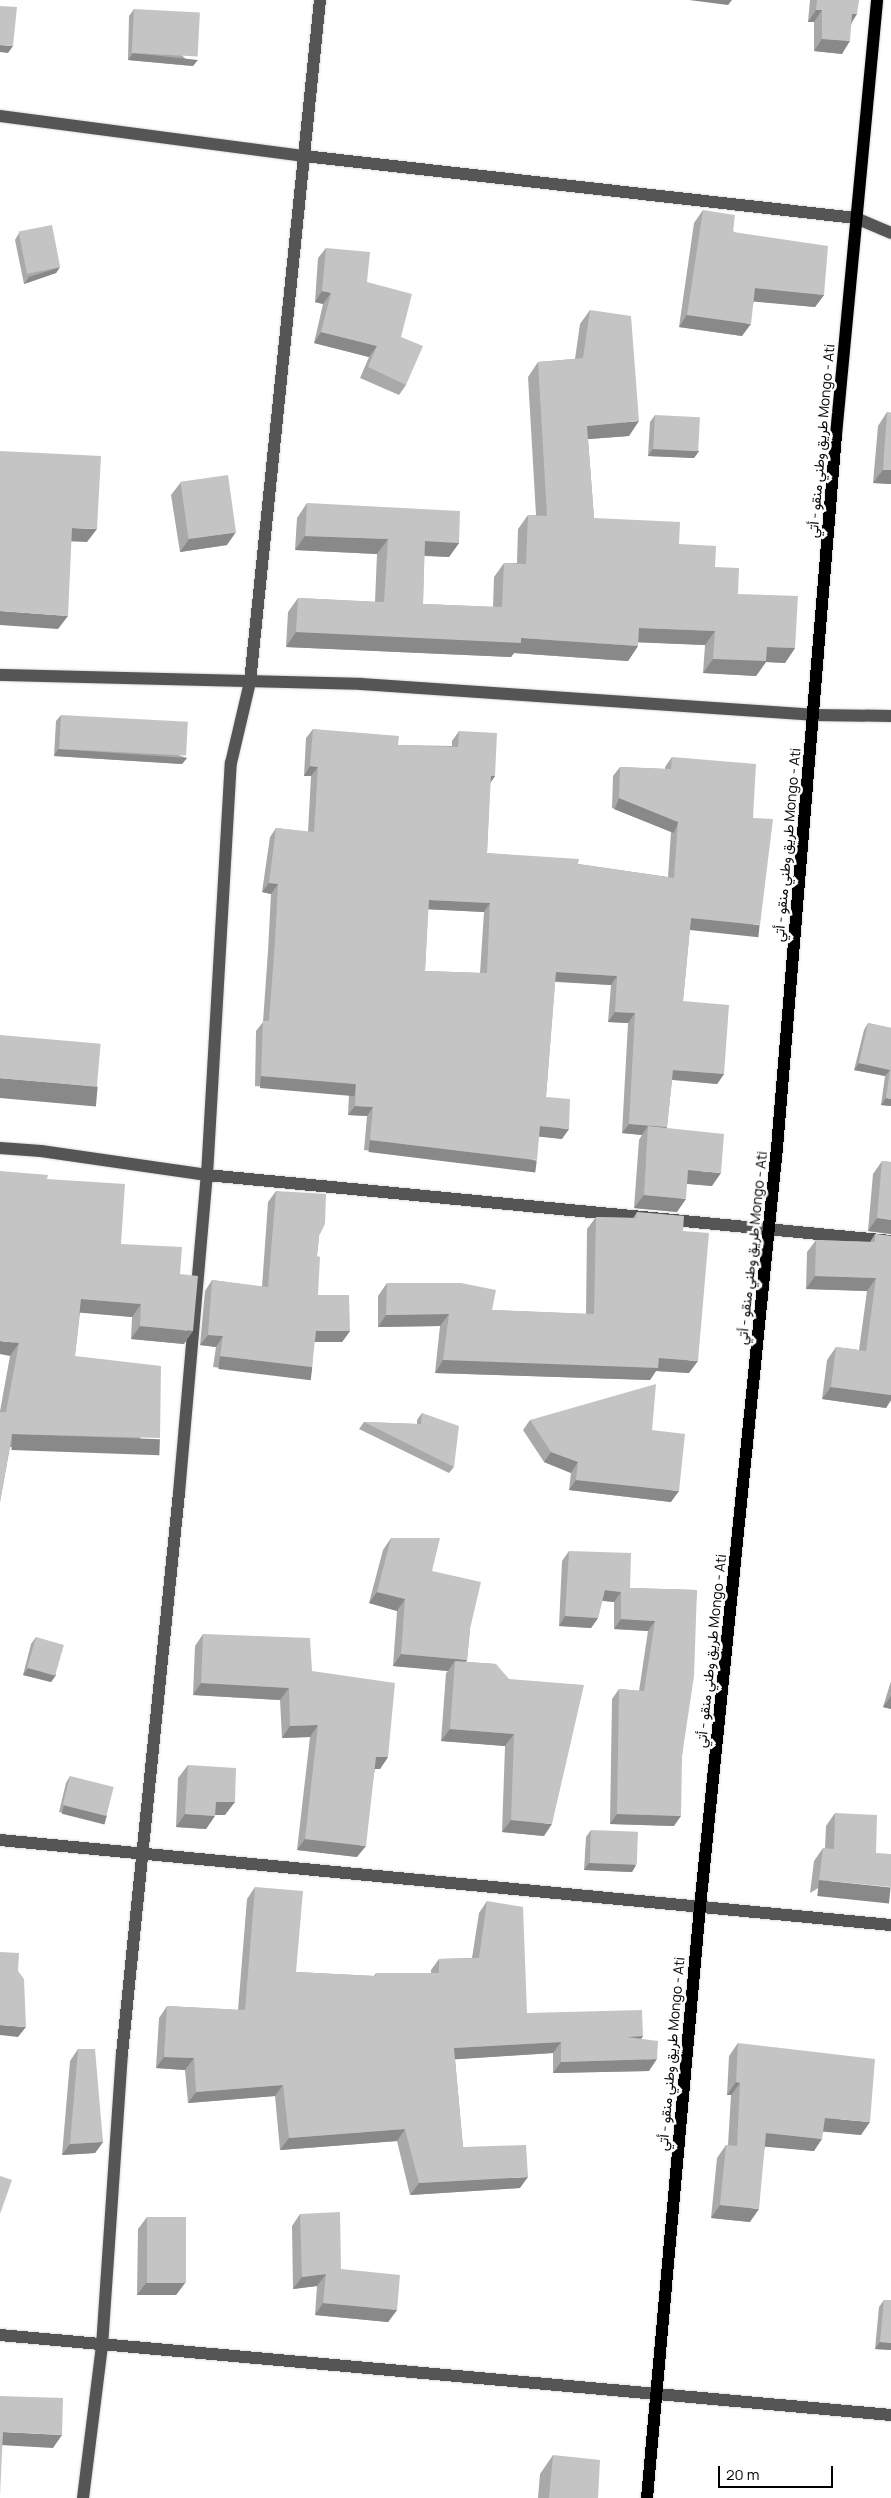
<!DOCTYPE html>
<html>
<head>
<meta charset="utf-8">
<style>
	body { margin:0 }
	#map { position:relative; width:891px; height:2498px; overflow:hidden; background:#fff; font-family:Manrope,Vazirmatn,sans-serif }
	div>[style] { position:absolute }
	.roads { filter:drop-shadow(0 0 1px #dbdbdb) drop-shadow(0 0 1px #dbdbdb) }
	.minor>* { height:12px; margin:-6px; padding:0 6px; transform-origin:6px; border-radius:6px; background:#555 }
	.major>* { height:12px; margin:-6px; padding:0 6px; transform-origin:6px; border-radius:6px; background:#000 }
	.wall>* { inset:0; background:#a9a9a9 }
	.shaded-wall>* { inset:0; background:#898989; transform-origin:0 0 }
	.building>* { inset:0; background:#c4c4c4; transform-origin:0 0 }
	span { translate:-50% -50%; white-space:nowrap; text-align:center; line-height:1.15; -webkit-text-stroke:5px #fff; paint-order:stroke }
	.street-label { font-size:14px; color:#000 }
	.scale { position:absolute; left:718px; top:2466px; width:115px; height:22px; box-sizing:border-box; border:2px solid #000; border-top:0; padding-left:6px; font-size:15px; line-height:18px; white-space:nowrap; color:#000; -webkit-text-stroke:4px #fff; paint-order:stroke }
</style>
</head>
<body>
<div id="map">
	<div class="roads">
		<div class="minor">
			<div style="left:0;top:116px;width:307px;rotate:7.5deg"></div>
			<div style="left:304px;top:156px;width:555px;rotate:6.41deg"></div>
			<div style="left:856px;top:218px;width:38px;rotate:23deg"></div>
			<div style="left:0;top:675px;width:361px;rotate:1.4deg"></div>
			<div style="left:361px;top:684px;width:453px;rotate:3.9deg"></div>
			<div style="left:813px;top:715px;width:78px;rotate:0.7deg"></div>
			<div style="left:0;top:1148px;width:41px;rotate:4.2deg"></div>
			<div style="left:41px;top:1151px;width:168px;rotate:8.2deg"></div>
			<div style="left:207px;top:1175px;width:687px;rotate:5.51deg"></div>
			<div style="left:0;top:1840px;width:895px;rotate:5.45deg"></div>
			<div style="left:0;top:2335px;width:895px;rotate:5.13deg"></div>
			<div style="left:83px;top:2498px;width:153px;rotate:-82.9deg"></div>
			<div style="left:102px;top:2346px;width:293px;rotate:-86.1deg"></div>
			<div style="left:122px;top:2054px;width:564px;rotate:-84.2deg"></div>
			<div style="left:179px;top:1493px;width:319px;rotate:-85deg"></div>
			<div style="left:207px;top:1175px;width:413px;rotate:-86.7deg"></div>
			<div style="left:231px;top:763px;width:83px;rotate:-76.8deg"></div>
			<div style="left:250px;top:682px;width:686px;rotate:-84.14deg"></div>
		</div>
		<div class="major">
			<div style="left:647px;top:2498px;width:593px;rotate:-84.88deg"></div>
			<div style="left:700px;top:1907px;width:763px;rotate:-84.21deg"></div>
			<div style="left:777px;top:1148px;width:715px;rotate:-85.27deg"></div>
			<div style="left:836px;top:435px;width:437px;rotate:-84.6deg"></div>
		</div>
	</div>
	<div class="wall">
		<div style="clip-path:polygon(810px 0,859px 0,842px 54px,814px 51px,814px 22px,808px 22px)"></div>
		<div style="clip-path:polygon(134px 9px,193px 66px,128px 60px,129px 16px)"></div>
		<div style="clip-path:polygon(703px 210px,824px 295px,815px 307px,754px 301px,742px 336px,679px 327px,694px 223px)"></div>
		<div style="clip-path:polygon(19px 233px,60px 267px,56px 273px,24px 284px,15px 240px)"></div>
		<div style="clip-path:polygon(326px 248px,367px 282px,401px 337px,406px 385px,399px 395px,360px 378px,369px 357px,314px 343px,323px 304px,315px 302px,318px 258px)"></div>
		<div style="clip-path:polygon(590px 310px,629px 436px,588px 439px,594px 518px,679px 544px,715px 567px,738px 594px,795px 648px,785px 663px,766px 662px,756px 676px,703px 673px,705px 645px,638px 642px,638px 646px,628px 661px,514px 653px,511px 657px,286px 647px,288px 612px,298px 598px,375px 602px,377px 554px,295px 550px,297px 518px,307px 503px,459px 543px,449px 557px,424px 556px,423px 604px,493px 607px,494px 577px,504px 563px,517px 563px,518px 529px,528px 515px,536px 515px,528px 377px,538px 362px,575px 359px,580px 324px)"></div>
		<div style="clip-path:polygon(887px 412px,891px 413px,891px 484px,873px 483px,878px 426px)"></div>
		<div style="clip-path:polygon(655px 415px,699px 451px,694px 458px,648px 456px,650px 422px)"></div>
		<div style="clip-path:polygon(181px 482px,227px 545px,180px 552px,171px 495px)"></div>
		<div style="clip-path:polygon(61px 715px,187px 758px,182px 764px,54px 756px,56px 721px)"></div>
		<div style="clip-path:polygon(evenodd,313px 729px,398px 745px,452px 746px,452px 741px,459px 731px,495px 776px,490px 783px,487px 853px,578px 864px,668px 877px,671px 832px,612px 808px,613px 776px,620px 767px,665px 769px,665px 767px,672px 757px,753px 818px,754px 935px,690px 928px,683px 1001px,724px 1074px,717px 1084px,672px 1080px,667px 1127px,666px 1128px,712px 1186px,687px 1184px,677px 1212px,634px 1208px,639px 1140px,642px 1135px,622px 1133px,628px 1023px,608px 1022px,611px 985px,555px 982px,546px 1097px,562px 1139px,539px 1136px,530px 1170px,364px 1150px,367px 1116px,348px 1115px,349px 1094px,255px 1086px,256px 1031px,263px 1022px,268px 951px,271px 894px,262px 892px,270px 837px,276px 828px,308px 832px,311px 776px,304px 776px,306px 738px,313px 729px,428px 909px,484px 912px,480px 973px,425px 971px,428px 909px)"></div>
		<div style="clip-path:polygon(868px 1023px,891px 1028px,891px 1106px,881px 1105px,885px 1076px,854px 1070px,864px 1030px)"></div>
		<div style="clip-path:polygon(882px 1161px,891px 1162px,891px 1234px,868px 1231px,873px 1174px)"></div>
		<div style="clip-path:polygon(47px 1179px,121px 1244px,180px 1274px,184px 1344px,131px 1339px,132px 1317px,80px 1312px,75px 1356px,151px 1451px,10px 1447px,0 1502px,0 1411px,10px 1356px)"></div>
		<div style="clip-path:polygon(276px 1191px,319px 1236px,317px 1256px,318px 1295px,350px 1331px,342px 1342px,314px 1342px,312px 1367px,304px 1378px,213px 1367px,216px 1347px,200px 1345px,205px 1291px,212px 1280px,262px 1287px,268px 1202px)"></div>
		<div style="clip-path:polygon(637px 1212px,683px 1231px,689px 1373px,656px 1371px,650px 1380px,435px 1373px,440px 1326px,378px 1327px,378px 1296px,387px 1283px,492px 1310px,586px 1314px,587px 1229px,596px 1217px,633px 1218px)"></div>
		<div style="clip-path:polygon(875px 1234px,891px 1236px,891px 1400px,886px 1408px,822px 1399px,827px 1360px,836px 1347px,859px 1350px,867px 1291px,806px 1289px,807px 1252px,816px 1240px,870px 1242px)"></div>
		<div style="clip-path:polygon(422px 1413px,454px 1467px,449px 1473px,359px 1429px,364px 1422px,417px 1424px,417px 1420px)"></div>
		<div style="clip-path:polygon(530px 1420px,652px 1430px,671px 1502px,569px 1490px,571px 1473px,544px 1462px,523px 1430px)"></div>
		<div style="clip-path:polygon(391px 1538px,432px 1571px,470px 1629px,467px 1660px,466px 1662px,496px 1664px,544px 1836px,502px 1832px,505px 1746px,441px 1741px,446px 1673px,448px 1671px,393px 1666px,397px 1611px,369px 1603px,383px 1550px)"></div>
		<div style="clip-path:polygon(569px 1551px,630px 1588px,697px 1590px,682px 1756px,674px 1826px,610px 1824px,612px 1699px,619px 1689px,639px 1691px,648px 1631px,614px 1629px,614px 1602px,602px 1601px,598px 1618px,591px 1628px,559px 1626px,562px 1561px)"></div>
		<div style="clip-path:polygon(203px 1634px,312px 1671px,388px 1757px,380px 1769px,375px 1769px,357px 1857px,297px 1850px,310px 1737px,282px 1738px,280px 1700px,193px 1695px,195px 1646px)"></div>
		<div style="clip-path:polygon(36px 1637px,56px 1675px,51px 1682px,23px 1675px,31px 1644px)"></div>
		<div style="clip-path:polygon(891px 1681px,891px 1709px,883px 1707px)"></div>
		<div style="clip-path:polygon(188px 1765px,225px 1815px,215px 1815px,206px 1829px,176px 1827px,178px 1778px)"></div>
		<div style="clip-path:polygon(70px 1776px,107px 1816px,102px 1823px,59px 1812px,66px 1783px)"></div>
		<div style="clip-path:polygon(835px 1813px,876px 1853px,810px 1893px,814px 1861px,823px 1848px,825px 1848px,826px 1826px)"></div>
		<div style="clip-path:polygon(591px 1830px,636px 1865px,632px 1872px,584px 1870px,586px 1837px)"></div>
		<div style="clip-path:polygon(255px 1887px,296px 1972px,374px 1976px,376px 1973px,431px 1973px,431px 1970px,439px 1959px,472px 1958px,479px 1913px,487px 1901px,527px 2013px,643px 2036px,641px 2039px,649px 2071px,553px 2073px,553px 2053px,455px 2059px,463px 2147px,520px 2188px,410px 2195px,397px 2141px,280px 2150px,275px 2096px,188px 2103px,185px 2070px,156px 2068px,159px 2018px,167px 2006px,238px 2010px,247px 1899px)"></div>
		<div style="clip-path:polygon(738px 2043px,861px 2135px,823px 2131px,814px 2151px,765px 2146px,750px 2222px,711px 2218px,717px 2158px,726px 2145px,728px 2145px,731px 2095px,727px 2095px,729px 2056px)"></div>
		<div style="clip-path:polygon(78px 2049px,103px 2142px,95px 2153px,62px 2155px,70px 2061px)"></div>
		<div style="clip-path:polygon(300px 2214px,341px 2269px,397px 2310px,388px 2322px,315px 2315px,317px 2286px,293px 2289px,292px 2226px)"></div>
		<div style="clip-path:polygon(147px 2217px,185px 2283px,176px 2295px,137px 2295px,138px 2229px)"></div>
		<div style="clip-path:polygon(884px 2300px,891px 2350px,875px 2349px,879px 2307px)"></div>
		<div style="clip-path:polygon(553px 2455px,598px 2498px,538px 2498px,540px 2474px)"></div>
	</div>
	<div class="shaded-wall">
		<div style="clip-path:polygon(689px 0,732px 0,728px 5px)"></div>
		<div style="clip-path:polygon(816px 10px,822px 10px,814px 22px,808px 22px)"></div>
		<div style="clip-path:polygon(852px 14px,857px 14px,849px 27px)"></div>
		<div style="clip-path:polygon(822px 39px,850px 41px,842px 54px,814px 51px)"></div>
		<div style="clip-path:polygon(0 45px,13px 46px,8px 53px,0 52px)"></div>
		<div style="clip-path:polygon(133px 53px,198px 60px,193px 66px,128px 60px)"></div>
		<div style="clip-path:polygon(60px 267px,56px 273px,24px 284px,29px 277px)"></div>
		<div style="clip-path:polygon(755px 288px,824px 295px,815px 307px,747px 301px)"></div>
		<div style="clip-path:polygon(322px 291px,331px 293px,323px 304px,315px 302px)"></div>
		<div style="clip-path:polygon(687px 315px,751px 324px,742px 336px,679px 327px)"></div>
		<div style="clip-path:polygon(321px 332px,377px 346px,369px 357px,314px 343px)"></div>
		<div style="clip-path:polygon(639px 421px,629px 436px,577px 440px,587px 426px)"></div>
		<div style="clip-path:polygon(653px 449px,699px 451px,694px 458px,648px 456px)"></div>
		<div style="clip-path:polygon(883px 470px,891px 470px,891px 484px,873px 483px)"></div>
		<div style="clip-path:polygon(72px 528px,97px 529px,87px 542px,63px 541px)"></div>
		<div style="clip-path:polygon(236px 532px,227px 545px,180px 552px,189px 539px)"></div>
		<div style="clip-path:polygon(305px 536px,388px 539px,377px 554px,295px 550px)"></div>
		<div style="clip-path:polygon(425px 541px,459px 543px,449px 557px,415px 555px)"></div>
		<div style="clip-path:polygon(0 611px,68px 616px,58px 629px,0 625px)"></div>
		<div style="clip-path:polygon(639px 628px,715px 631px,705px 645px,629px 642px)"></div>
		<div style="clip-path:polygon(296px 632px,521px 638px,638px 646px,628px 661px,514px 653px,511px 657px,286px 647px)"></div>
		<div style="clip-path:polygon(767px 647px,795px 648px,785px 663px,766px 662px,756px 676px,703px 673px,713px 659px)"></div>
		<div style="clip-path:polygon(58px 749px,187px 758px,182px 764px,54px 756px)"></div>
		<div style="clip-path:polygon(310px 766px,318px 767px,311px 776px,304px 776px)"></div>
		<div style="clip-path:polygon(491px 776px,495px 776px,488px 786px)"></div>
		<div style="left:619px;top:798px;width:64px;height:12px;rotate:22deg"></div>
		<div style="clip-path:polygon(269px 883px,278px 884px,271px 894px,262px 892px)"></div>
		<div style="clip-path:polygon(429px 900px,490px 903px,484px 912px,422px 909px)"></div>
		<div style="left:691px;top:918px;width:69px;height:12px;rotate:6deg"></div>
		<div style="clip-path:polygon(556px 972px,617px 976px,611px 985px,549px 981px)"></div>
		<div style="clip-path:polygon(615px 1012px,635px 1013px,628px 1023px,608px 1022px)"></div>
		<div style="clip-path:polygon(859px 1063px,890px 1070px,885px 1076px,854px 1070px)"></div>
		<div style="clip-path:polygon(673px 1070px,724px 1074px,717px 1084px,666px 1079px)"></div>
		<div style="left:261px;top:1076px;width:95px;height:12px;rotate:5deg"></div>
		<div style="left:0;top:1078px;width:98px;height:20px;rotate:5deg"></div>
		<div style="clip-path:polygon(886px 1098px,891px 1099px,891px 1106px,881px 1105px)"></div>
		<div style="clip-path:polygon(355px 1106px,373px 1107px,367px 1116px,348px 1115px)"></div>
		<div style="clip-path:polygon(629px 1124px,667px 1127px,660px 1136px,648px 1126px,642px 1135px,622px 1133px)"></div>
		<div style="clip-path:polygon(540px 1126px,569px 1129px,562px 1139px,533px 1136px)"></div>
		<div style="left:370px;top:1140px;width:168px;height:12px;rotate:7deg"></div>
		<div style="clip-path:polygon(688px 1170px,721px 1173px,712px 1186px,679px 1183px)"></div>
		<div style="clip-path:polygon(644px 1195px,686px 1199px,677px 1212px,634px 1208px)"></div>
		<div style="clip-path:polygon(877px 1218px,891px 1220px,891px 1234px,868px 1231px)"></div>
		<div style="clip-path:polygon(815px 1276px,876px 1278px,867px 1291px,806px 1289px)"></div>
		<div style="clip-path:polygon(81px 1299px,141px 1304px,132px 1317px,72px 1312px)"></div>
		<div style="clip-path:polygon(449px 1314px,440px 1326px,378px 1327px,386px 1315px)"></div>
		<div style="clip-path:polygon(140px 1326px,193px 1331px,184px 1344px,131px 1339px)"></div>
		<div style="clip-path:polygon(316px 1331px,350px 1331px,342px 1342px,308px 1342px)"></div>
		<div style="clip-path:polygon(208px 1335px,223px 1336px,216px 1347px,200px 1345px)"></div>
		<div style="clip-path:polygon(0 1341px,19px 1343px,10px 1356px,0 1354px)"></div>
		<div style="left:220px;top:1356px;width:93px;height:13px;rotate:7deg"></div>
		<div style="clip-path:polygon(659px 1358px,698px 1361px,689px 1373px,656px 1371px,650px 1380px,435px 1373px,443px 1360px)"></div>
		<div style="clip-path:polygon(831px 1387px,891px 1395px,891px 1400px,886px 1408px,822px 1399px)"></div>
		<div style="left:12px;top:1434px;width:148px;height:16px;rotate:2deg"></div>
		<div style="clip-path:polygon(551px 1452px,578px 1462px,571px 1473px,544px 1462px)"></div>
		<div style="clip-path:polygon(576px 1480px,679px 1491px,671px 1502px,569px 1490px)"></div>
		<div style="clip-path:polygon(605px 1590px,621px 1592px,614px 1602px,598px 1600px)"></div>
		<div style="clip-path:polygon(377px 1592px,405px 1599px,397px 1611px,369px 1603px)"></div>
		<div style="clip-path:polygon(565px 1616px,598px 1618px,591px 1628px,559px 1626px)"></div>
		<div style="clip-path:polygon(621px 1619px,655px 1621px,648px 1631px,614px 1629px)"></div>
		<div style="clip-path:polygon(401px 1654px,467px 1660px,459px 1672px,455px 1661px,448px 1671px,393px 1666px)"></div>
		<div style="clip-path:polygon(28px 1668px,56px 1675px,51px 1682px,23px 1675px)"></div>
		<div style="clip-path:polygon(201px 1683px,289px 1688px,280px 1700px,193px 1695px)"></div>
		<div style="clip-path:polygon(891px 1696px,891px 1709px,883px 1707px)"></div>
		<div style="clip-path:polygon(318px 1725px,310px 1737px,282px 1738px,290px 1726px)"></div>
		<div style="clip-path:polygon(450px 1729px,514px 1734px,505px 1746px,441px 1741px)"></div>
		<div style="clip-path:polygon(376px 1757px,388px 1757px,380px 1769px,368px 1769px)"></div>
		<div style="clip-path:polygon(216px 1802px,235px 1802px,225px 1815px,206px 1815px)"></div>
		<div style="left:64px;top:1805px;width:44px;height:9px;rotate:14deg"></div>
		<div style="clip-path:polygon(185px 1814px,215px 1816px,206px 1829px,176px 1827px)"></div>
		<div style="clip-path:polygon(617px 1814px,681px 1816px,674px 1826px,610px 1824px)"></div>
		<div style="clip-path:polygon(511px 1820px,552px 1824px,544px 1836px,502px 1832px)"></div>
		<div style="clip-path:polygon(305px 1839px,366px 1846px,357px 1857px,297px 1850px)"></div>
		<div style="clip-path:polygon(589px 1863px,636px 1865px,632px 1872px,584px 1870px)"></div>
		<div style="left:819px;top:1880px;width:72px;height:16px;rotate:6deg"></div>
		<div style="clip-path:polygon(0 2025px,26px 2027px,18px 2037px,0 2035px)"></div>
		<div style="clip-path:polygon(643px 2036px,635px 2048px,627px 2037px)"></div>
		<div style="clip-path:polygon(561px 2042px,553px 2053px,445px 2060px,454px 2048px)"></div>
		<div style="clip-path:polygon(164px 2057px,194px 2058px,185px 2070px,156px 2068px)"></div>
		<div style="clip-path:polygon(657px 2059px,649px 2071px,553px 2073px,561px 2062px)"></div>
		<div style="clip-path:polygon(736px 2082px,740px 2083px,731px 2095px,727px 2095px)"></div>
		<div style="clip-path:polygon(283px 2085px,275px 2096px,188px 2103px,196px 2092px)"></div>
		<div style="clip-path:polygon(825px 2118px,870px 2122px,861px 2135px,816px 2131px)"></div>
		<div style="clip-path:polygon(405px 2129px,397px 2141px,280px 2150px,289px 2138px)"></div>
		<div style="clip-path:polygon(766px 2133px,822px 2139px,814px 2151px,757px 2146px)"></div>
		<div style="clip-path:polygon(103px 2142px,95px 2153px,62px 2155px,70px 2144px)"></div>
		<div style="clip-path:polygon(528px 2177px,520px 2188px,410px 2195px,419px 2183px)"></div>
		<div style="clip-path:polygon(720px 2205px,759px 2209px,750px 2222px,711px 2218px)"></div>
		<div style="clip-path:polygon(326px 2274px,317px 2286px,293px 2289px,302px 2277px)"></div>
		<div style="clip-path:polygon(146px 2283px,185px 2283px,176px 2295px,137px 2295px)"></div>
		<div style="clip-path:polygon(323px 2303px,397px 2310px,388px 2322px,315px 2315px)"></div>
		<div style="clip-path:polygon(880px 2342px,891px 2343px,891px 2350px,875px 2349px)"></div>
		<div style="clip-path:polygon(3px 2432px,62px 2435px,53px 2448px,0 2445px)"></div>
	</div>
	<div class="building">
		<div style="clip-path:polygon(817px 0,859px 0,857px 14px,852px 14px,850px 41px,822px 39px,822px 10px,816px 10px)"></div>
		<div style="clip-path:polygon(0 6px,17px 7px,13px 46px,0 45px)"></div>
		<div style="left:134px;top:9px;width:66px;height:44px;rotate:3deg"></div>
		<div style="clip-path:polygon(703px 210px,735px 215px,733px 232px,828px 246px,824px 295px,755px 288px,751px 324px,687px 315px)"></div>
		<div style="left:52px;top:225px;width:43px;height:34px;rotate:79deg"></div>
		<div style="clip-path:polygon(326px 248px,370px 252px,367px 282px,412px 294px,401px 337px,423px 346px,406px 385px,368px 367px,377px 346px,321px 332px,331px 293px,322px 291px)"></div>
		<div style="clip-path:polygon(590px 310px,631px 316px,639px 421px,587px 426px,594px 518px,680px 522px,679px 544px,716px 546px,715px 567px,739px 568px,738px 594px,798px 596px,795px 648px,767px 647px,766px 661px,713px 659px,715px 631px,639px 628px,638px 646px,521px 638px,521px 643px,296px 632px,298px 598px,384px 602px,388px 539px,305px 536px,307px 503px,460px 511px,459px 543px,425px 541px,423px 604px,502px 607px,504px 563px,526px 564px,528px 515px,547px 516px,538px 362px,583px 358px)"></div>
		<div style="clip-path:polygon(887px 412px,891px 413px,891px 470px,883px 470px)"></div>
		<div style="left:655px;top:415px;width:45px;height:34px;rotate:3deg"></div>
		<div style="clip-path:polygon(0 451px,101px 456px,97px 529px,72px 528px,68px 616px,0 611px)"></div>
		<div style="left:228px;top:475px;width:58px;height:48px;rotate:82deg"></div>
		<div style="left:61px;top:715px;width:127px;height:34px;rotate:3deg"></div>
		<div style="clip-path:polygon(evenodd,313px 729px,399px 736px,398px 745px,458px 747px,459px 731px,497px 733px,495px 776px,491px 776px,487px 853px,579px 859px,578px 864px,674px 878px,678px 822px,619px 798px,620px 767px,671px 769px,672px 757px,756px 764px,753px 818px,773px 819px,760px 925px,691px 918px,683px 1001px,729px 1005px,724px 1074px,673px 1070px,667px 1127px,629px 1124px,635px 1013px,615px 1012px,617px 976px,556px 972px,546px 1097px,570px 1099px,569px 1129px,540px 1126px,537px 1160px,370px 1140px,373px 1107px,355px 1106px,356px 1084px,261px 1076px,263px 1021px,269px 1021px,275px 941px,278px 884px,269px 883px,276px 828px,314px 832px,318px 767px,310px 766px,313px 729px,429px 900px,490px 903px,487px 973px,425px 971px,429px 900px)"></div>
		<div style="clip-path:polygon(868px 1023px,891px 1028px,891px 1099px,886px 1098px,890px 1070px,859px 1063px)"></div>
		<div style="left:0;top:1035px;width:101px;height:43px;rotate:5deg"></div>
		<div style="clip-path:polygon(648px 1126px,724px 1134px,721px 1173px,688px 1170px,686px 1199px,644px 1195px)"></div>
		<div style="clip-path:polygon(882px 1161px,891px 1162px,891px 1220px,877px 1218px)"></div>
		<div style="clip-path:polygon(0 1171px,48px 1175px,47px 1179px,125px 1184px,121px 1244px,182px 1247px,180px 1274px,198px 1276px,193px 1331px,140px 1326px,141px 1304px,81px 1299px,75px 1356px,161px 1366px,160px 1438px,12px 1434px,0 1502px,0 1412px,6px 1412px,19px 1343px,0 1341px)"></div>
		<div style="clip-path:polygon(276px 1191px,326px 1194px,325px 1224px,319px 1236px,317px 1256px,320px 1257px,318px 1295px,349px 1295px,350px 1331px,316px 1331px,312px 1367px,220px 1356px,223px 1336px,208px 1335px,212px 1280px,268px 1287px)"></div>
		<div style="clip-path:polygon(637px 1212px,684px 1216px,683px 1231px,709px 1233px,698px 1361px,659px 1358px,658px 1368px,443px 1360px,449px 1314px,386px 1315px,387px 1283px,461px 1283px,496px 1290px,492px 1310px,594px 1314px,596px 1217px,636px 1218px)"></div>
		<div style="clip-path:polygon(875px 1234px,891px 1236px,891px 1395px,831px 1387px,836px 1347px,866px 1351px,876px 1278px,815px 1276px,816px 1240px,875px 1242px)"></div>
		<div style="clip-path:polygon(656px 1384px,652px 1430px,685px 1434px,679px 1491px,576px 1480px,578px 1462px,551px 1452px,530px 1420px)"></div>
		<div style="clip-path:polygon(422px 1413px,459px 1426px,454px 1467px,364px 1422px,421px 1424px)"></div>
		<div style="clip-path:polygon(391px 1538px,440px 1538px,432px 1571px,481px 1582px,470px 1629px,467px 1660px,401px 1654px,405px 1599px,377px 1592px)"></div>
		<div style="clip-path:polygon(569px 1551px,631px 1553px,630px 1588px,697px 1590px,694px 1676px,682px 1756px,681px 1816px,617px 1814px,619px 1689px,644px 1691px,655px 1621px,621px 1619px,621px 1592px,605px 1590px,598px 1618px,565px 1616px)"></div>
		<div style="clip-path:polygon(203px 1634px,310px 1638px,312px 1671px,395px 1683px,388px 1757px,376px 1757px,366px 1846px,305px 1839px,318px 1725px,290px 1726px,289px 1688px,201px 1683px)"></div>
		<div style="left:36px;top:1637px;width:29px;height:32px;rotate:16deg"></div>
		<div style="clip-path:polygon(455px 1661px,496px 1664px,509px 1679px,584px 1685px,552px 1824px,511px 1820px,514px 1734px,450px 1729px)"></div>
		<div style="clip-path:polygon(188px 1765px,236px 1768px,235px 1802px,216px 1802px,215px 1816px,185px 1814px)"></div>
		<div style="left:70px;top:1776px;width:45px;height:30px;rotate:14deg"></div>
		<div style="clip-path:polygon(835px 1813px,877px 1815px,876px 1853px,891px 1854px,891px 1887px,819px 1880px,823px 1848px,834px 1849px)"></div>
		<div style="left:591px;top:1830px;width:47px;height:33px;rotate:2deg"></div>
		<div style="clip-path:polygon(255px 1887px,303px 1891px,296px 1972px,376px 1976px,376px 1973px,439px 1973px,439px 1959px,479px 1958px,487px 1901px,523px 1907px,527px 2013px,642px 2010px,643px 2036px,627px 2037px,658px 2041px,657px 2059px,561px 2062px,561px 2042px,454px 2048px,463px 2147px,526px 2145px,528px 2177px,419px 2183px,405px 2129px,289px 2138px,283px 2085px,196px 2092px,194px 2058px,164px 2057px,167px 2006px,245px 2010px)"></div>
		<div style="clip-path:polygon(0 1952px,19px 1953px,18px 1971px,24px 1979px,26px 2027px,0 2025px)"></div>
		<div style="clip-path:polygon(738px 2043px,875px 2059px,870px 2122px,825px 2118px,822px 2139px,766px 2133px,759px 2209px,720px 2205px,726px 2145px,737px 2146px,740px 2083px,736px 2082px)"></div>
		<div style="clip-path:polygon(78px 2049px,95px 2049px,103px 2142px,70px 2144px)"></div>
		<div style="clip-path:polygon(0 2176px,12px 2180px,0 2214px)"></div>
		<div style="clip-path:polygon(340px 2212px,341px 2269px,400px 2275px,397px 2310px,323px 2303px,326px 2274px,302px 2277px,300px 2214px)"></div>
		<div style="left:147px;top:2217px;width:39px;height:66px"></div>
		<div style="clip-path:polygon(884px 2300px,891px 2300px,891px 2343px,880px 2342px)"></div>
		<div style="clip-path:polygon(0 2396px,63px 2398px,62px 2435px,3px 2432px,0 2495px)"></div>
		<div style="clip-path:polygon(553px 2455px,600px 2460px,598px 2498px,549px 2498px)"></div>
	</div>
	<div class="street-label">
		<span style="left:821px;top:441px;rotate:-85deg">طريق وطني منقو - أتي Mongo - Ati</span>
		<span style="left:787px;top:845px;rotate:-85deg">طريق وطني منقو - أتي Mongo - Ati</span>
		<span style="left:752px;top:1248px;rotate:-84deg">طريق وطني منقو - أتي Mongo - Ati</span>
		<span style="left:711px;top:1651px;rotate:-84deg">طريق وطني منقو - أتي Mongo - Ati</span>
		<span style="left:671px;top:2054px;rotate:-85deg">طريق وطني منقو - أتي Mongo - Ati</span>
	</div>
	<div class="scale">20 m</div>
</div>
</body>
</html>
